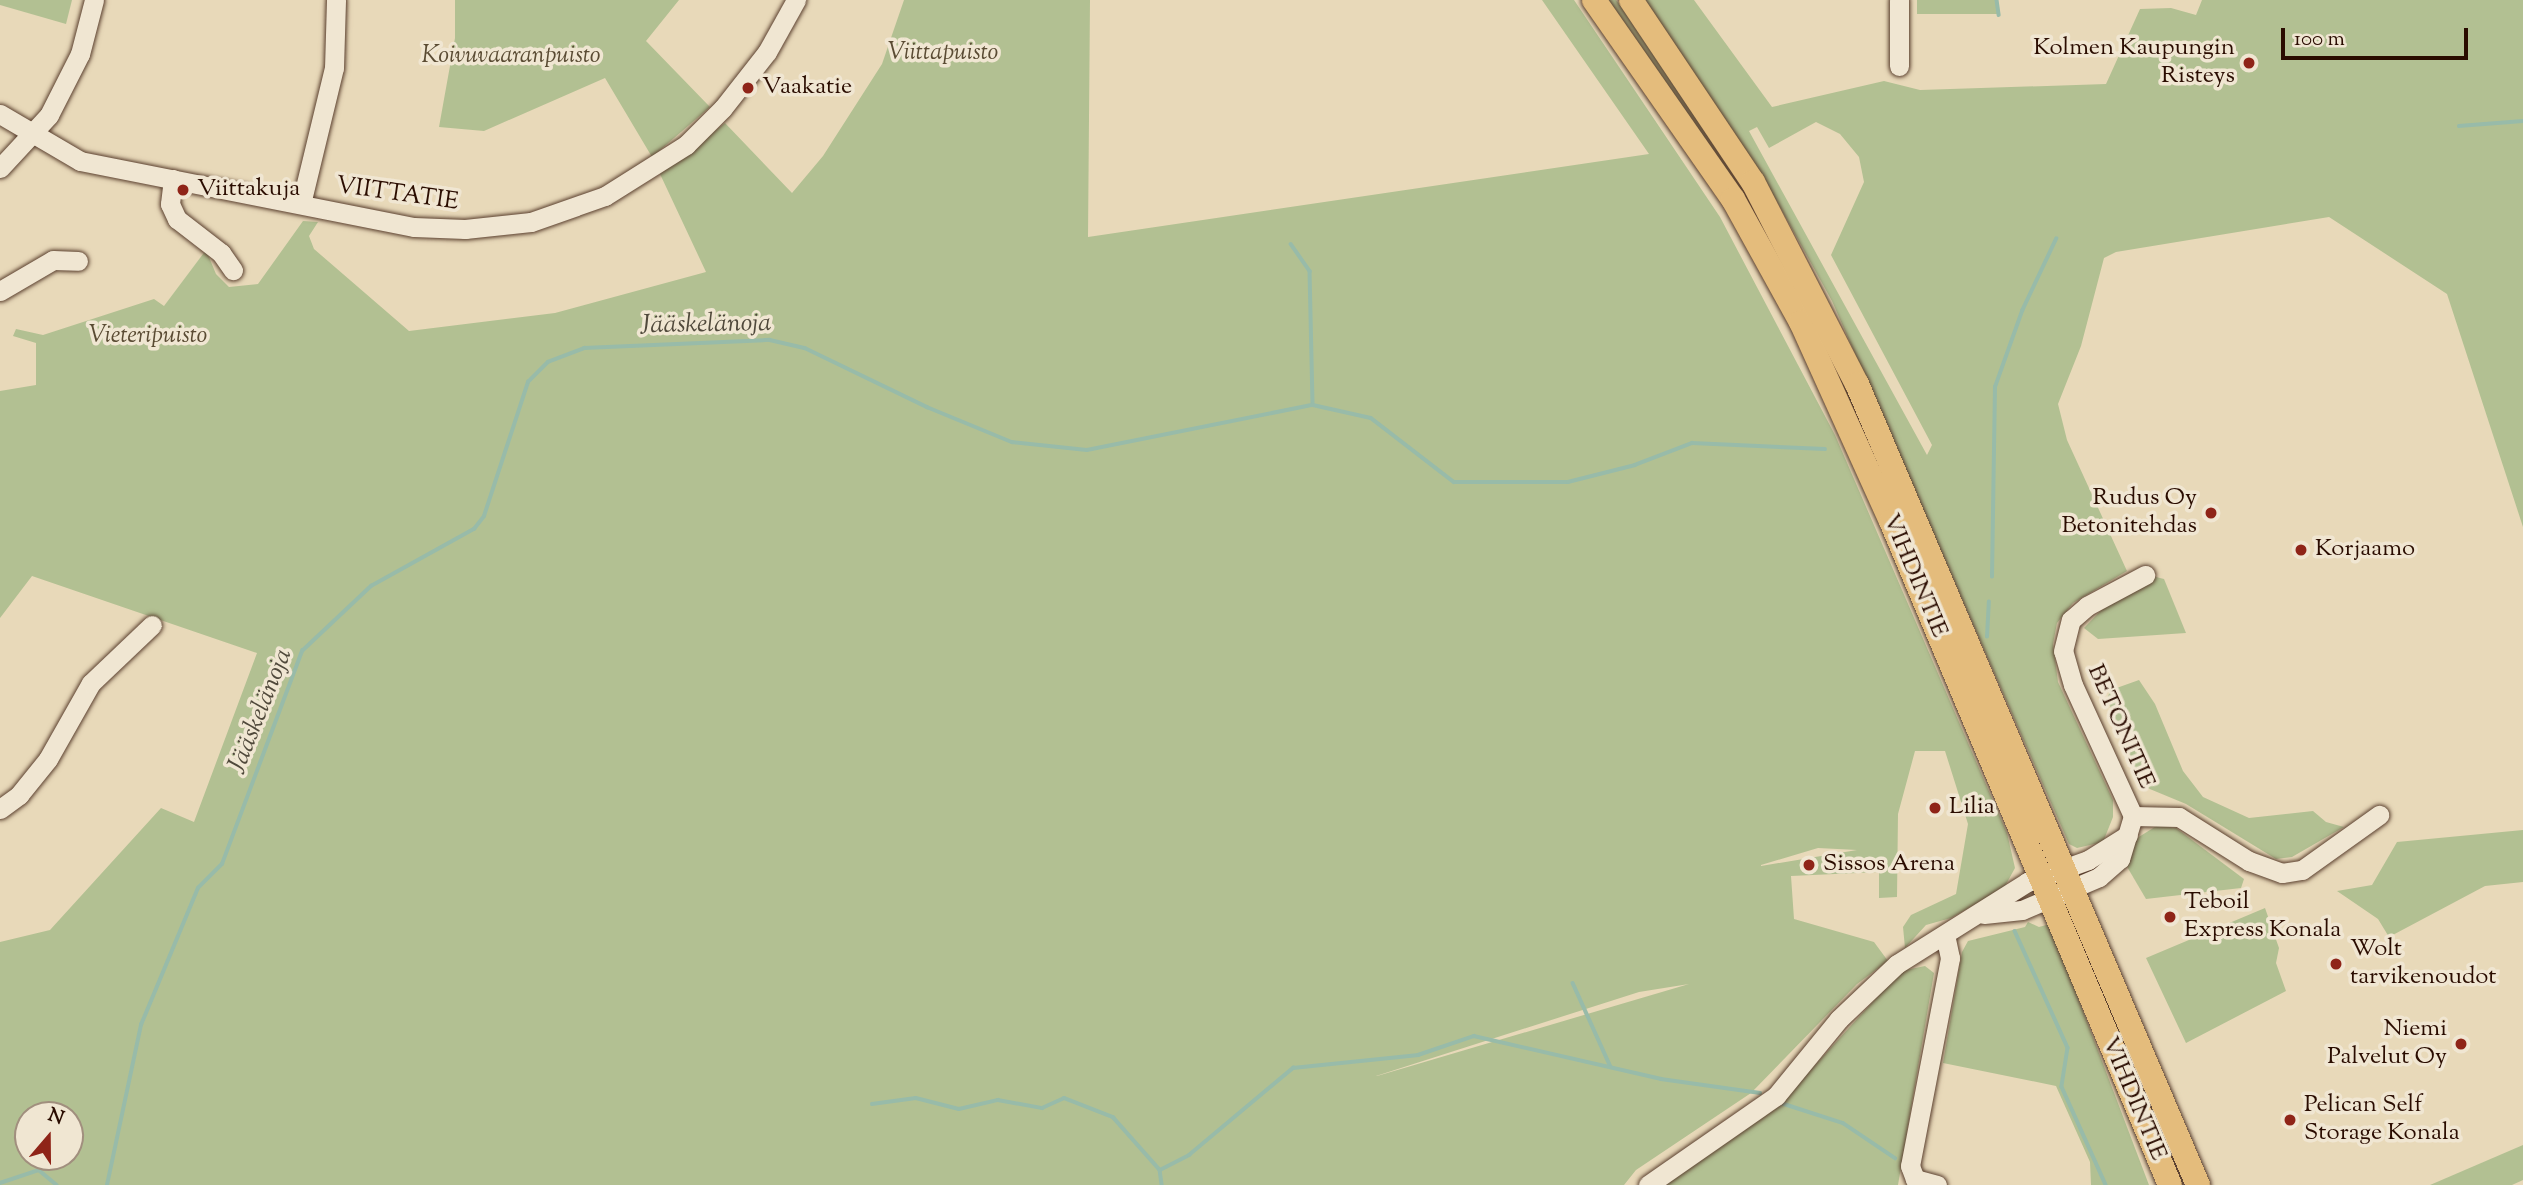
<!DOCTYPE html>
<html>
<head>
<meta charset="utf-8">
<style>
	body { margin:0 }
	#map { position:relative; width:2523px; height:1185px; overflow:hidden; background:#e8d9b9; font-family:"Sorts Mill Goudy",serif }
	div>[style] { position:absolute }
	.green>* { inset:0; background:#b2c092; transform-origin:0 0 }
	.stream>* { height:3.5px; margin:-1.75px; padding:0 1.75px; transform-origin:1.75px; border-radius:1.75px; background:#98bba9 }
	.roads { filter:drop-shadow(0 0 2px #5a3f2e) drop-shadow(0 0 2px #5a3f2e) }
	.minor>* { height:19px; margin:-9.5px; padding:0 9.5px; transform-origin:9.5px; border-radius:9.5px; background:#f0e6d2 }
	.major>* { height:24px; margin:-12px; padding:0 12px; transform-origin:12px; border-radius:12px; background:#e4bc7c }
	.dots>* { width:19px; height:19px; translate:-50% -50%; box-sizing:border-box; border:4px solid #f0e6d2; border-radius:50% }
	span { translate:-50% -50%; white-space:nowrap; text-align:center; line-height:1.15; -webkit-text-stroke:7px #f0e6d2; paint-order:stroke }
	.poi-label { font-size:24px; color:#2a0c00 }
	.right { translate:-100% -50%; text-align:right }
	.left { translate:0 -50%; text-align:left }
	.park-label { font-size:24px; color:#5a4b33; font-style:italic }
	.street-label { font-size:24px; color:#2a0c00 }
	.water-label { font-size:26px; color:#50493b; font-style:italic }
	.north { position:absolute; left:14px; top:1101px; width:70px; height:70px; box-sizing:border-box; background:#f0e6d2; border:2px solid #a18f7e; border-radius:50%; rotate:20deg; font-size:19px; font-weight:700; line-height:28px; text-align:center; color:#2a0c00 }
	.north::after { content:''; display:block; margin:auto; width:24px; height:32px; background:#8f2418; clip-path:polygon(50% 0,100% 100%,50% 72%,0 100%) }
	.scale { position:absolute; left:2281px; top:28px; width:187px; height:32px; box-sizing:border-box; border:4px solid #2a0c00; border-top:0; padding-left:9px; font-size:21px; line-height:24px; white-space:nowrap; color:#2a0c00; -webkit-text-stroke:5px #f0e6d2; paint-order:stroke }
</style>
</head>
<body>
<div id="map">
	<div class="green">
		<div style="clip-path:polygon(0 0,72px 0,66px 24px,0 5px)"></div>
		<div style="clip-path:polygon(455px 0,679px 0,646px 41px,710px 107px,652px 157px,605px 78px,484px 131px,439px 127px,455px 38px)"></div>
		<div style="clip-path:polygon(evenodd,904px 0,1090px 0,1088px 237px,1649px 154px,1542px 0,1574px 0,1720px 217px,1835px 435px,2007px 833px,2015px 868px,2004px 888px,1951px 918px,1926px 925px,1905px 948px,1903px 927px,1911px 915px,1956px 894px,1968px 824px,1945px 751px,1915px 751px,1898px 814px,1897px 897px,1879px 898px,1879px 872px,1791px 876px,1794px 919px,1874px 942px,1888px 961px,1857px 984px,1751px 1093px,1636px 1170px,1624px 1185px,0 1185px,0 942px,50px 930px,161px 808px,194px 822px,257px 653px,32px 576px,0 618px,0 391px,36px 385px,36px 343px,13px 336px,16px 329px,43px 335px,154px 299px,164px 306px,206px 250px,216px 274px,229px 287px,258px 284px,303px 221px,318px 222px,309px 236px,314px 249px,409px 331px,555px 313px,706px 272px,660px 174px,725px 123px,792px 193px,823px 156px,882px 64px,904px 0,1818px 848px,1857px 850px,1761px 866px,1761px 865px,1818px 848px,904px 0,1689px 984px,1377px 1076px,1376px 1076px,1639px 992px,1689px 984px,904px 0,28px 1115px,70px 1115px,70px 1157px,28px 1157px,28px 1115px)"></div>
		<div style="clip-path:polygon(1608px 0,1616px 0,1645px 35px,1745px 189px,1812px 313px,1903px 515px,1744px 196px)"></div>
		<div style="clip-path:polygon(evenodd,1644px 0,1694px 0,1772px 107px,1884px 81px,1920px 90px,2106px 84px,2140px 9px,2171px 8px,2196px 15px,2202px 0,2523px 0,2523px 527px,2447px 294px,2329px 217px,2116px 252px,2104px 258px,2081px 346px,2058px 404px,2067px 440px,2127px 571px,2073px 603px,2057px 623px,2053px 644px,2058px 682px,2113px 800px,2113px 817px,2103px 842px,2077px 848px,2069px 844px,1832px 301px,1765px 180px,1644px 0,1816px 122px,1840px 134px,1859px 157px,1864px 182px,1831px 255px,1932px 445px,1927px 455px,1749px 131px,1757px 127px,1769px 148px,1816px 122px)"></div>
		<div style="left:1917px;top:0;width:80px;height:14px"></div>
		<div style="clip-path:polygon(2156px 577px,2164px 579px,2186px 633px,2098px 639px,2084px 628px,2112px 599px)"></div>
		<div style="clip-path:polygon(2139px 680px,2155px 704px,2183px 771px,2203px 797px,2249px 818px,2313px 811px,2326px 822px,2344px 827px,2292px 857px,2276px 859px,2186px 804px,2145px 787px,2137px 780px,2107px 698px,2111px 690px)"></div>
		<div style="clip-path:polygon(2158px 825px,2176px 828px,2244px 879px,2241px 888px,2146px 899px,2126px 865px,2134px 840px)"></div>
		<div style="clip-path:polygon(2523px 830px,2523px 882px,2485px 886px,2389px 937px,2378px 919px,2337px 891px,2372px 885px,2397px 842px)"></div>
		<div style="clip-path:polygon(2265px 908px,2279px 948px,2276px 963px,2286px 991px,2186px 1043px,2146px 958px)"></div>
		<div style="clip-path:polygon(2028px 922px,2039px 927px,2050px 924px,2149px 1185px,2091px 1185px,2090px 1162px,2056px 1086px,1943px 1063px,1962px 952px,1968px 941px,2025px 927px)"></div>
		<div style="clip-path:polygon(1925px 966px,1934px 973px,1898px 1185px,1666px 1185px,1784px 1099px,1901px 971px)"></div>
		<div style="clip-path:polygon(2523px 1145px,2523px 1180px,2512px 1185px,2430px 1185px)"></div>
	</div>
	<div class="stream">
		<div style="left:1997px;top:0;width:15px;rotate:82deg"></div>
		<div style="left:2459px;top:126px;width:64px;rotate:-4.5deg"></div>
		<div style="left:1291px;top:244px;width:33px;rotate:55deg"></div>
		<div style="left:1310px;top:271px;width:133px;rotate:88.7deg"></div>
		<div style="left:1992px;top:577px;width:190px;rotate:-89.1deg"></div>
		<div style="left:1995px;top:387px;width:81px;rotate:-70.4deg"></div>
		<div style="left:2022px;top:311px;width:80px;rotate:-64.7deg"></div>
		<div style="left:1987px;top:637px;width:35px;rotate:-87deg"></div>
		<div style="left:2015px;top:931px;width:128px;rotate:65.6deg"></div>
		<div style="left:2068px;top:1048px;width:39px;rotate:99deg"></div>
		<div style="left:2062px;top:1087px;width:107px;rotate:65.8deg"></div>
		<div style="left:1573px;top:983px;width:92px;rotate:65.7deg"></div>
		<div style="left:1781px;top:1103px;width:65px;rotate:17.9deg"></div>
		<div style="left:1843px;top:1123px;width:63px;rotate:33.9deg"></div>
		<div style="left:872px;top:1104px;width:44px;rotate:-7.8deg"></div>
		<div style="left:916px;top:1098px;width:44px;rotate:14.3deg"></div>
		<div style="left:959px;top:1109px;width:40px;rotate:-13deg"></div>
		<div style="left:998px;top:1100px;width:45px;rotate:10.3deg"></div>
		<div style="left:1042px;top:1108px;width:24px;rotate:-24deg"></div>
		<div style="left:1064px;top:1098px;width:53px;rotate:21.2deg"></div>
		<div style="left:1113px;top:1117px;width:71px;rotate:48.4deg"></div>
		<div style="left:1160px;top:1170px;width:33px;rotate:-27deg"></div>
		<div style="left:1189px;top:1155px;width:136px;rotate:-39.9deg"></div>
		<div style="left:1293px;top:1068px;width:126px;rotate:-5.9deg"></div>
		<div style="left:1418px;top:1055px;width:59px;rotate:-18.7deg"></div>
		<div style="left:1474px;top:1036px;width:192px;rotate:12.9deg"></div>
		<div style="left:1661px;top:1079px;width:100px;rotate:8deg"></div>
		<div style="left:1160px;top:1170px;width:15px;rotate:82deg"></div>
		<div style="left:0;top:1183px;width:41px;rotate:-18.4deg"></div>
		<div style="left:39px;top:1170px;width:23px;rotate:40deg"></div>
		<div style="left:107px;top:1185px;width:164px;rotate:-78deg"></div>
		<div style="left:141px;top:1025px;width:148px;rotate:-67.4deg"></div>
		<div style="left:198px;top:888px;width:34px;rotate:-45deg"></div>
		<div style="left:222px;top:864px;width:228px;rotate:-69.4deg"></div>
		<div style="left:302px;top:651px;width:95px;rotate:-43.3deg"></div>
		<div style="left:371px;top:586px;width:118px;rotate:-29deg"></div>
		<div style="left:474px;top:529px;width:16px;rotate:-52deg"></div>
		<div style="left:484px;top:516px;width:141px;rotate:-71.8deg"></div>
		<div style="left:528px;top:382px;width:28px;rotate:-45deg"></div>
		<div style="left:548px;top:362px;width:39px;rotate:-21deg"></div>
		<div style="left:584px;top:348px;width:186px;rotate:-2.5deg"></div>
		<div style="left:770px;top:340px;width:36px;rotate:13deg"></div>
		<div style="left:805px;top:348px;width:136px;rotate:25.8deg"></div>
		<div style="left:927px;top:407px;width:92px;rotate:22.4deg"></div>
		<div style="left:1012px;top:442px;width:75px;rotate:6.1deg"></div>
		<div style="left:1087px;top:450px;width:230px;rotate:-11.3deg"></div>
		<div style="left:1313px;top:405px;width:59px;rotate:12.6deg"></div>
		<div style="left:1371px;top:418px;width:105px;rotate:37.6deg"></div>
		<div style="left:1454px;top:482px;width:114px"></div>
		<div style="left:1568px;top:482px;width:69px;rotate:-14.2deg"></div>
		<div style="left:1635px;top:465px;width:61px;rotate:-21.1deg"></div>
		<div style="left:1692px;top:443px;width:133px;rotate:2.6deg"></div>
	</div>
	<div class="roads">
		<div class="minor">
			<div style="left:1899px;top:0;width:66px;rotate:90deg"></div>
			<div style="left:0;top:114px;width:93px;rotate:30.4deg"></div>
			<div style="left:80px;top:161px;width:340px;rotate:11.2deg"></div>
			<div style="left:414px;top:227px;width:51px;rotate:2.2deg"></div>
			<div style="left:465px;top:229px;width:66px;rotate:-6.1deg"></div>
			<div style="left:531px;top:222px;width:78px;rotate:-19.4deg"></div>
			<div style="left:605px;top:196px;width:96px;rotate:-32.2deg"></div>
			<div style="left:686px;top:145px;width:52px;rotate:-45deg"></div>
			<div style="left:723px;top:108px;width:71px;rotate:-51.8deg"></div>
			<div style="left:767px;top:52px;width:60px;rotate:-60.9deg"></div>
			<div style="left:0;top:168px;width:72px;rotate:-47.2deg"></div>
			<div style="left:49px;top:115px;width:68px;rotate:-63.1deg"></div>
			<div style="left:80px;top:54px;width:56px;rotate:-75.5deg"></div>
			<div style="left:173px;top:179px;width:25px;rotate:97deg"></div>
			<div style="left:170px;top:204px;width:17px;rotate:65deg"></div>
			<div style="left:177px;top:219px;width:56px;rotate:37.7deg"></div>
			<div style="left:221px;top:253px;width:21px;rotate:55deg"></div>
			<div style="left:301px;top:204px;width:140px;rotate:-76.4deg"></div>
			<div style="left:334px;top:68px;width:68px;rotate:-88.3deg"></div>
			<div style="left:0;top:291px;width:61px;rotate:-30.3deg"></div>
			<div style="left:53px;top:260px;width:25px;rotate:2deg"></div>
			<div style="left:0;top:809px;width:24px;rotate:-36deg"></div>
			<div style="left:19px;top:795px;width:46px;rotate:-51.1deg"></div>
			<div style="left:48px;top:759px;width:87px;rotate:-60.5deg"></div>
			<div style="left:91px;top:683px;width:84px;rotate:-43.6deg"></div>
			<div style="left:2133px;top:816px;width:144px;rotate:-114.6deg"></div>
			<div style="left:2073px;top:685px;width:35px;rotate:-106deg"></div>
			<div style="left:2063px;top:651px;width:32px;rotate:-76deg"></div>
			<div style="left:2071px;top:620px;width:21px;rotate:-41deg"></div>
			<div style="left:2087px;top:606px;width:66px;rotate:-28.1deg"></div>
			<div style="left:1984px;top:914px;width:38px;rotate:-6deg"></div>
			<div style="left:2022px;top:910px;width:84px;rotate:-23.2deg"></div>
			<div style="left:2099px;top:877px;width:28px;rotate:-41deg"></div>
			<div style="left:2120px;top:859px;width:45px;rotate:-73.2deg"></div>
			<div style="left:2133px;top:816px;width:46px;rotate:1.2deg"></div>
			<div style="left:2179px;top:817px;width:83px;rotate:32.2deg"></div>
			<div style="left:2249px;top:861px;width:35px;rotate:20deg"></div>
			<div style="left:2282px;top:873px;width:20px;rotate:-9deg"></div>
			<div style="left:2302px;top:870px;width:95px;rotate:-35.5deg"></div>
			<div style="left:1648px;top:1185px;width:156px;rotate:-34.8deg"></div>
			<div style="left:1776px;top:1096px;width:99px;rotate:-50.7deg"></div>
			<div style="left:1839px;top:1019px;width:80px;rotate:-43.5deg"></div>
			<div style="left:1897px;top:964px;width:154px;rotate:-32.2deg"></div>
			<div style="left:2027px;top:882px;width:65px;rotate:-19.8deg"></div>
			<div style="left:2088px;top:860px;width:47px;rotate:-32deg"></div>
			<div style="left:1937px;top:1185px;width:23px;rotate:-165deg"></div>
			<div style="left:1915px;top:1179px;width:14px;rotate:-111deg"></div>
			<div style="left:1910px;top:1166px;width:212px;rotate:-79.1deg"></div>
			<div style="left:1950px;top:958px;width:24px;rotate:-102deg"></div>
		</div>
		<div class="major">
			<div style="left:1594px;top:0;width:243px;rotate:55.1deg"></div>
			<div style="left:1733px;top:199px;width:141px;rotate:61.1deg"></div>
			<div style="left:1801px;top:322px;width:218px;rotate:65.7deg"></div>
			<div style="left:1891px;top:521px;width:720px;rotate:67.21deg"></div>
			<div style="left:1631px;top:0;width:219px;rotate:56.2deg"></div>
			<div style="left:1753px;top:182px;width:227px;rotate:62.8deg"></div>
			<div style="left:1857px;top:384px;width:871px;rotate:66.94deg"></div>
		</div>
	</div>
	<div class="dots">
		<div style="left:2249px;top:63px;background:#8f2418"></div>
		<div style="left:748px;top:88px;background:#8f2418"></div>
		<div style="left:183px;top:190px;background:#8f2418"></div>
		<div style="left:2211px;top:513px;background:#8f2418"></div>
		<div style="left:2301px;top:550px;background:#8f2418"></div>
		<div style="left:1935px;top:808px;background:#8f2418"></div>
		<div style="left:1809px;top:865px;background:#8f2418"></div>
		<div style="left:2170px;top:917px;background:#8f2418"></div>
		<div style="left:2336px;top:964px;background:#8f2418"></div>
		<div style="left:2461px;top:1044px;background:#8f2418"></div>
		<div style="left:2290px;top:1120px;background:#8f2418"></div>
	</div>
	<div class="poi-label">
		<span class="right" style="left:2235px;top:63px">Kolmen Kaupungin<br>Risteys</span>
		<span class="left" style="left:762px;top:88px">Vaakatie</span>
		<span class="left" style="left:197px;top:190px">Viittakuja</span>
		<span class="right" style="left:2197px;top:513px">Rudus Oy<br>Betonitehdas</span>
		<span class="left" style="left:2315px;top:550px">Korjaamo</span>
		<span class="left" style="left:1949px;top:808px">Lilia</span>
		<span class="left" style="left:1823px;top:865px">Sissos Arena</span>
		<span class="left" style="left:2184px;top:917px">Teboil<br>Express Konala</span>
		<span class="left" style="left:2350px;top:964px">Wolt<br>tarvikenoudot</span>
		<span class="right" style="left:2447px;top:1044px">Niemi<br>Palvelut Oy</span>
		<span class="left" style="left:2304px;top:1120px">Pelican Self<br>Storage Konala</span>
	</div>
	<div class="park-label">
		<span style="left:943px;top:54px">Viittapuisto</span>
		<span style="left:511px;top:57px">Koivuvaaranpuisto</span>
		<span style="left:148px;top:337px">Vieteripuisto</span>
	</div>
	<div class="street-label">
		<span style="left:397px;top:195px;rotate:8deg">VIITTATIE</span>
		<span style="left:1914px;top:576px;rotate:67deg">VIHDINTIE</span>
		<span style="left:2120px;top:727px;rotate:66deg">BETONITIE</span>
		<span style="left:2133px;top:1099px;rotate:67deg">VIHDINTIE</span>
	</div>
	<div class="water-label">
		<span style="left:706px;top:325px;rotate:-1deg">Jääskelänoja</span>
		<span style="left:261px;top:711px;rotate:-68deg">Jääskelänoja</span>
	</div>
	<div class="north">N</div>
	<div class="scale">100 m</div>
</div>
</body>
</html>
